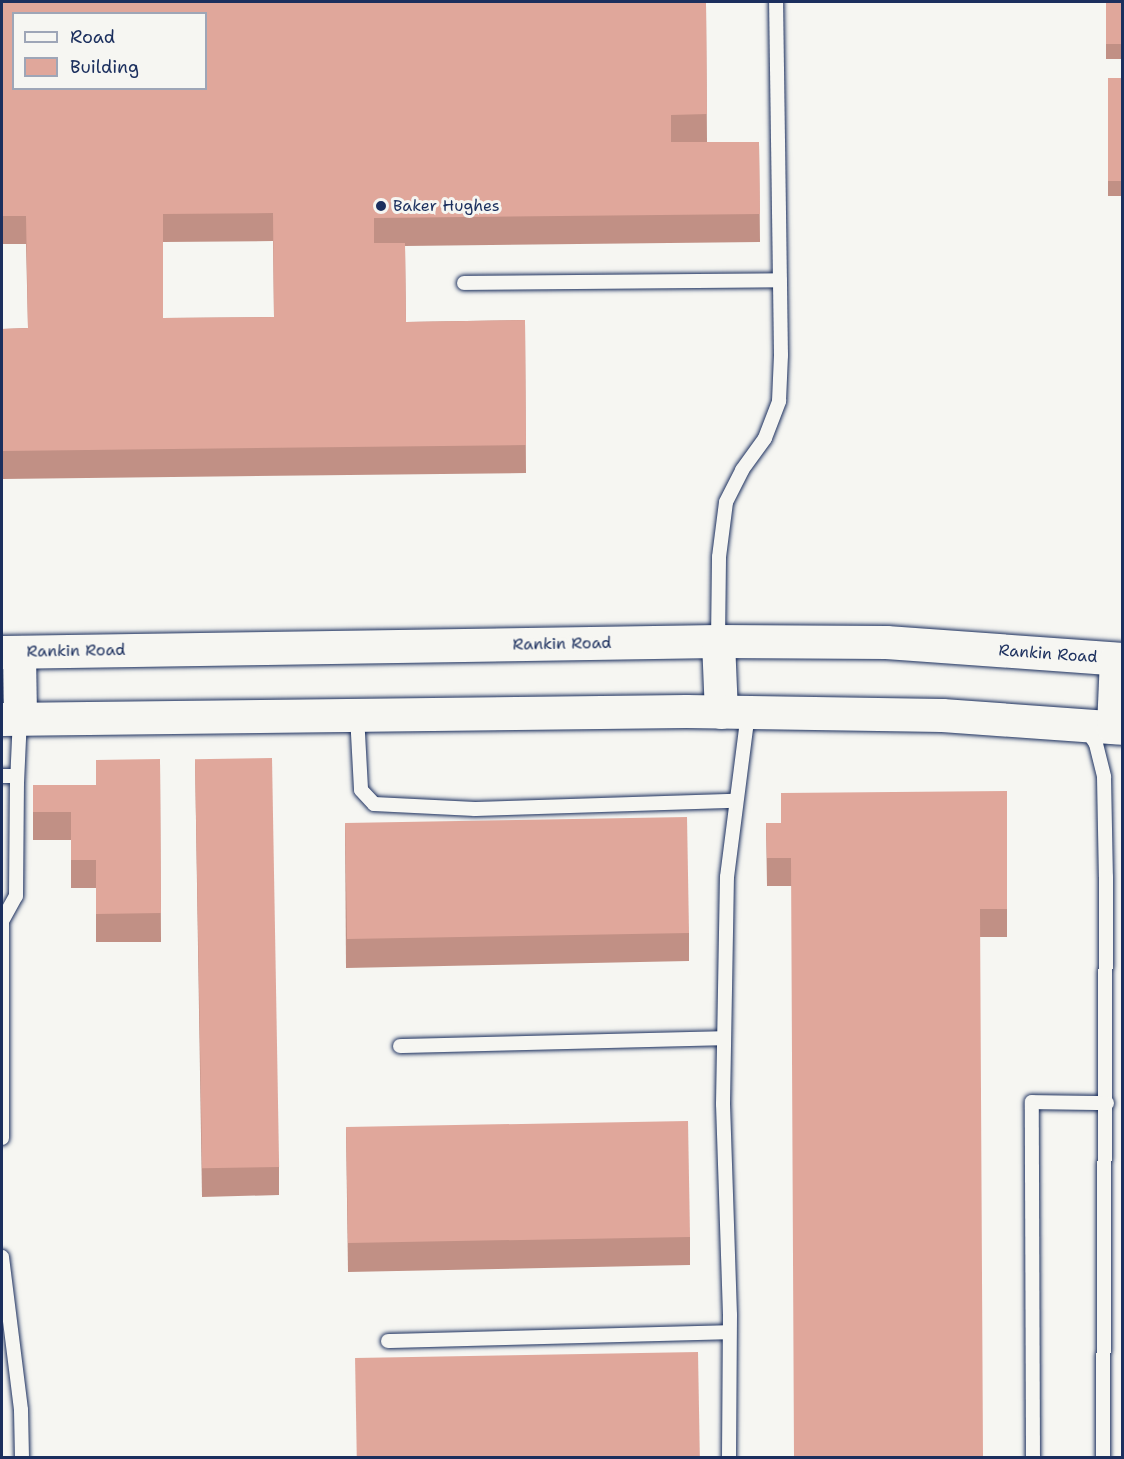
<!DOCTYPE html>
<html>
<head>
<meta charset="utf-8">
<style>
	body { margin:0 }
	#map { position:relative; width:1124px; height:1459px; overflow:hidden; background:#f6f6f2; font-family:"Shantell Sans",sans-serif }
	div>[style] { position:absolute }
	.roads { filter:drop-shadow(0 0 2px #1b2f5e) drop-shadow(0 0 2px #1b2f5e) }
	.service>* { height:14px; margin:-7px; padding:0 7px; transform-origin:7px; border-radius:7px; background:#f6f6f2 }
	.secondary>* { height:33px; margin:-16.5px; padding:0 16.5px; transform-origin:16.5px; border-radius:16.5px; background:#f6f6f2 }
	.wall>* { inset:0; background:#c19085; transform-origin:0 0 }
	.building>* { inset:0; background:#e0a79b; transform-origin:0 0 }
	.dots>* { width:16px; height:16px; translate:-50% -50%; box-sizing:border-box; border:3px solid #f6f6f2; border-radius:50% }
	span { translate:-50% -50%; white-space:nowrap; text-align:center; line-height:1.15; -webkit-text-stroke:6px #f6f6f2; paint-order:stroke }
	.poi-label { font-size:16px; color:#1b2f5e }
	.left { translate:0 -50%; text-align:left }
	.street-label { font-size:16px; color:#1b2f5e }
	.frame { position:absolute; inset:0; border:3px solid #1b2f5e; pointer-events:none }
	.legend { position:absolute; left:12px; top:12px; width:195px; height:78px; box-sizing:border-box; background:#f6f6f2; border:2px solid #9ea6b7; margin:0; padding:8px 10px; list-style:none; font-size:18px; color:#1b2f5e }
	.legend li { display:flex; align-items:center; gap:12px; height:30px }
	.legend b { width:30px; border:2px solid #9ea6b7 }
</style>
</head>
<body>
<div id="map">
	<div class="roads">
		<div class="service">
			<div style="left:464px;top:283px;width:316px;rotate:-0.5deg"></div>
			<div style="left:718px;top:641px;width:84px;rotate:-89.3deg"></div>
			<div style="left:719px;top:557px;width:55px;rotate:-82.7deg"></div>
			<div style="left:726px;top:502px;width:36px;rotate:-63deg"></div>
			<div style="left:742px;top:470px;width:39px;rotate:-54deg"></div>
			<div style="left:765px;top:438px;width:40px;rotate:-69deg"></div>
			<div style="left:779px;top:401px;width:46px;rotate:-87.5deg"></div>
			<div style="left:781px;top:355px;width:353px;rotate:-90.8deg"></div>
			<div style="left:357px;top:715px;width:75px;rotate:86.9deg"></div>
			<div style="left:361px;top:790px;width:19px;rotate:47deg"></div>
			<div style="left:374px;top:804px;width:101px;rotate:2.8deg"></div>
			<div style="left:475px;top:809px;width:261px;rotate:-1.8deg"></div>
			<div style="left:1086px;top:729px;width:18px;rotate:56deg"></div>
			<div style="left:1096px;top:744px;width:34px;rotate:76deg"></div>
			<div style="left:1104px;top:777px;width:100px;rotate:88.9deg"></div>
			<div style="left:1106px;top:877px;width:581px;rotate:90.3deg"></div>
			<div style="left:2px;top:776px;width:15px"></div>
			<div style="left:400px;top:1046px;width:324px;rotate:-1.4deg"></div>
			<div style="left:2px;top:1138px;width:217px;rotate:-90deg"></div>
			<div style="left:2px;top:921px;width:29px;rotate:-61deg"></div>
			<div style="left:16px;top:896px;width:113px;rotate:-89.5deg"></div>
			<div style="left:17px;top:783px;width:65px;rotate:-87.4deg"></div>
			<div style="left:2px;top:1257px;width:154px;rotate:82.9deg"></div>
			<div style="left:21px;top:1410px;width:48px;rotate:88.8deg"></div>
			<div style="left:388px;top:1341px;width:341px;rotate:-1.5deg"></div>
			<div style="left:729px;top:1458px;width:143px;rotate:-89.6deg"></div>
			<div style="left:730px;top:1315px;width:211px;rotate:-91.9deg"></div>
			<div style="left:723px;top:1104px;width:227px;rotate:-89deg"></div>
			<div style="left:727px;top:877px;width:166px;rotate:-82.7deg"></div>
			<div style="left:1033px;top:1458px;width:356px;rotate:-90.2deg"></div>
			<div style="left:1032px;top:1102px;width:75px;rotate:0.8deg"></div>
		</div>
		<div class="secondary">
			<div style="left:718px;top:641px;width:71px;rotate:87.6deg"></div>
			<div style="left:2px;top:652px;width:716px;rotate:-0.88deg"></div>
			<div style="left:718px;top:641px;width:168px;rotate:0.3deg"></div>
			<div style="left:886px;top:642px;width:237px;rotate:4.1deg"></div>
			<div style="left:19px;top:652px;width:66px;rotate:89.1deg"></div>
			<div style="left:2px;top:719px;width:684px;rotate:-0.67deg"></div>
			<div style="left:686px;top:711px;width:256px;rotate:0.9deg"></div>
			<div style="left:942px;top:715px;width:180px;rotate:4.1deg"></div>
			<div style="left:1113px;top:727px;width:68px;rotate:-87.5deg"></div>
		</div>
	</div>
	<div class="wall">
		<div style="clip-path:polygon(evenodd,2px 2px,706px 2px,707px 142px,759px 142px,760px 242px,405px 246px,406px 322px,525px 320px,526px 473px,2px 479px,2px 329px,28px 328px,26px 244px,2px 244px,2px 2px,273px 241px,274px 317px,163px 318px,163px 242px,273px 241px)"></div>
		<div style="left:1106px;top:2px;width:16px;height:57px"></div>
		<div style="left:1108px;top:78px;width:14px;height:118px"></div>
		<div style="clip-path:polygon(160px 759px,161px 942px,96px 942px,96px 888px,71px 888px,71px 840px,33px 840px,33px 785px,96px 785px)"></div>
		<div style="clip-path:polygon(195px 759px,279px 1167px,279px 1195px,202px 1197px)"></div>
		<div style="clip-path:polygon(1007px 791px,1007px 937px,980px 937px,791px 886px,767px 886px,766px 823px,781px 823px)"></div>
		<div style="clip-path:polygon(345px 824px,689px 933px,689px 961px,346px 968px)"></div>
		<div style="clip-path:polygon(346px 1128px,690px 1237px,690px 1265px,348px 1272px)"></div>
	</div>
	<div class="building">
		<div style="clip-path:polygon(evenodd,2px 2px,706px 2px,707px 114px,671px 115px,671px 142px,759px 142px,760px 214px,374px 218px,374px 243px,405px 243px,406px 322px,525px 320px,526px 445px,2px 451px,2px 329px,28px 328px,26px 216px,2px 216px,2px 2px,14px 14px,206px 14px,206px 88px,14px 88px,14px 14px,2px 2px,273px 213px,274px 317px,163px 318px,163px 214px,273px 213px)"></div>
		<div style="left:1106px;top:2px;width:16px;height:42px"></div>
		<div style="left:1108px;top:78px;width:14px;height:103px"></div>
		<div style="left:272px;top:758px;width:409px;height:77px;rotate:89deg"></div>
		<div style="clip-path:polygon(160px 759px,161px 913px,96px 914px,96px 860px,71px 860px,71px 812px,33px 812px,33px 785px,96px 785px,96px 760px)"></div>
		<div style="clip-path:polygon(1007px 791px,1007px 909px,980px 909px,983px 1458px,794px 1458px,791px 858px,767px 858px,766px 823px,781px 823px,781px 793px)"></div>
		<div style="left:687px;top:817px;width:116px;height:342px;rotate:89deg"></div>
		<div style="left:688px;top:1121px;width:116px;height:342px;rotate:89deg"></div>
		<div style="left:698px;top:1352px;width:106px;height:343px;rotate:89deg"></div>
	</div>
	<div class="dots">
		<div style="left:381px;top:206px;background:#1b2f5e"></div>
	</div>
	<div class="poi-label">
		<span class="left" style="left:393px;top:206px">Baker Hughes</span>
	</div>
	<div class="street-label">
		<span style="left:562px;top:644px;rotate:-1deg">Rankin Road</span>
		<span style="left:76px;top:651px;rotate:-1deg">Rankin Road</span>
		<span style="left:1048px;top:654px;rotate:4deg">Rankin Road</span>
	</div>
	<div class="frame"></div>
	<ul class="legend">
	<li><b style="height:8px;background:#f6f6f2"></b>Road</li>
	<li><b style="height:16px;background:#e0a79b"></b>Building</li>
	</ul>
</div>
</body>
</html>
